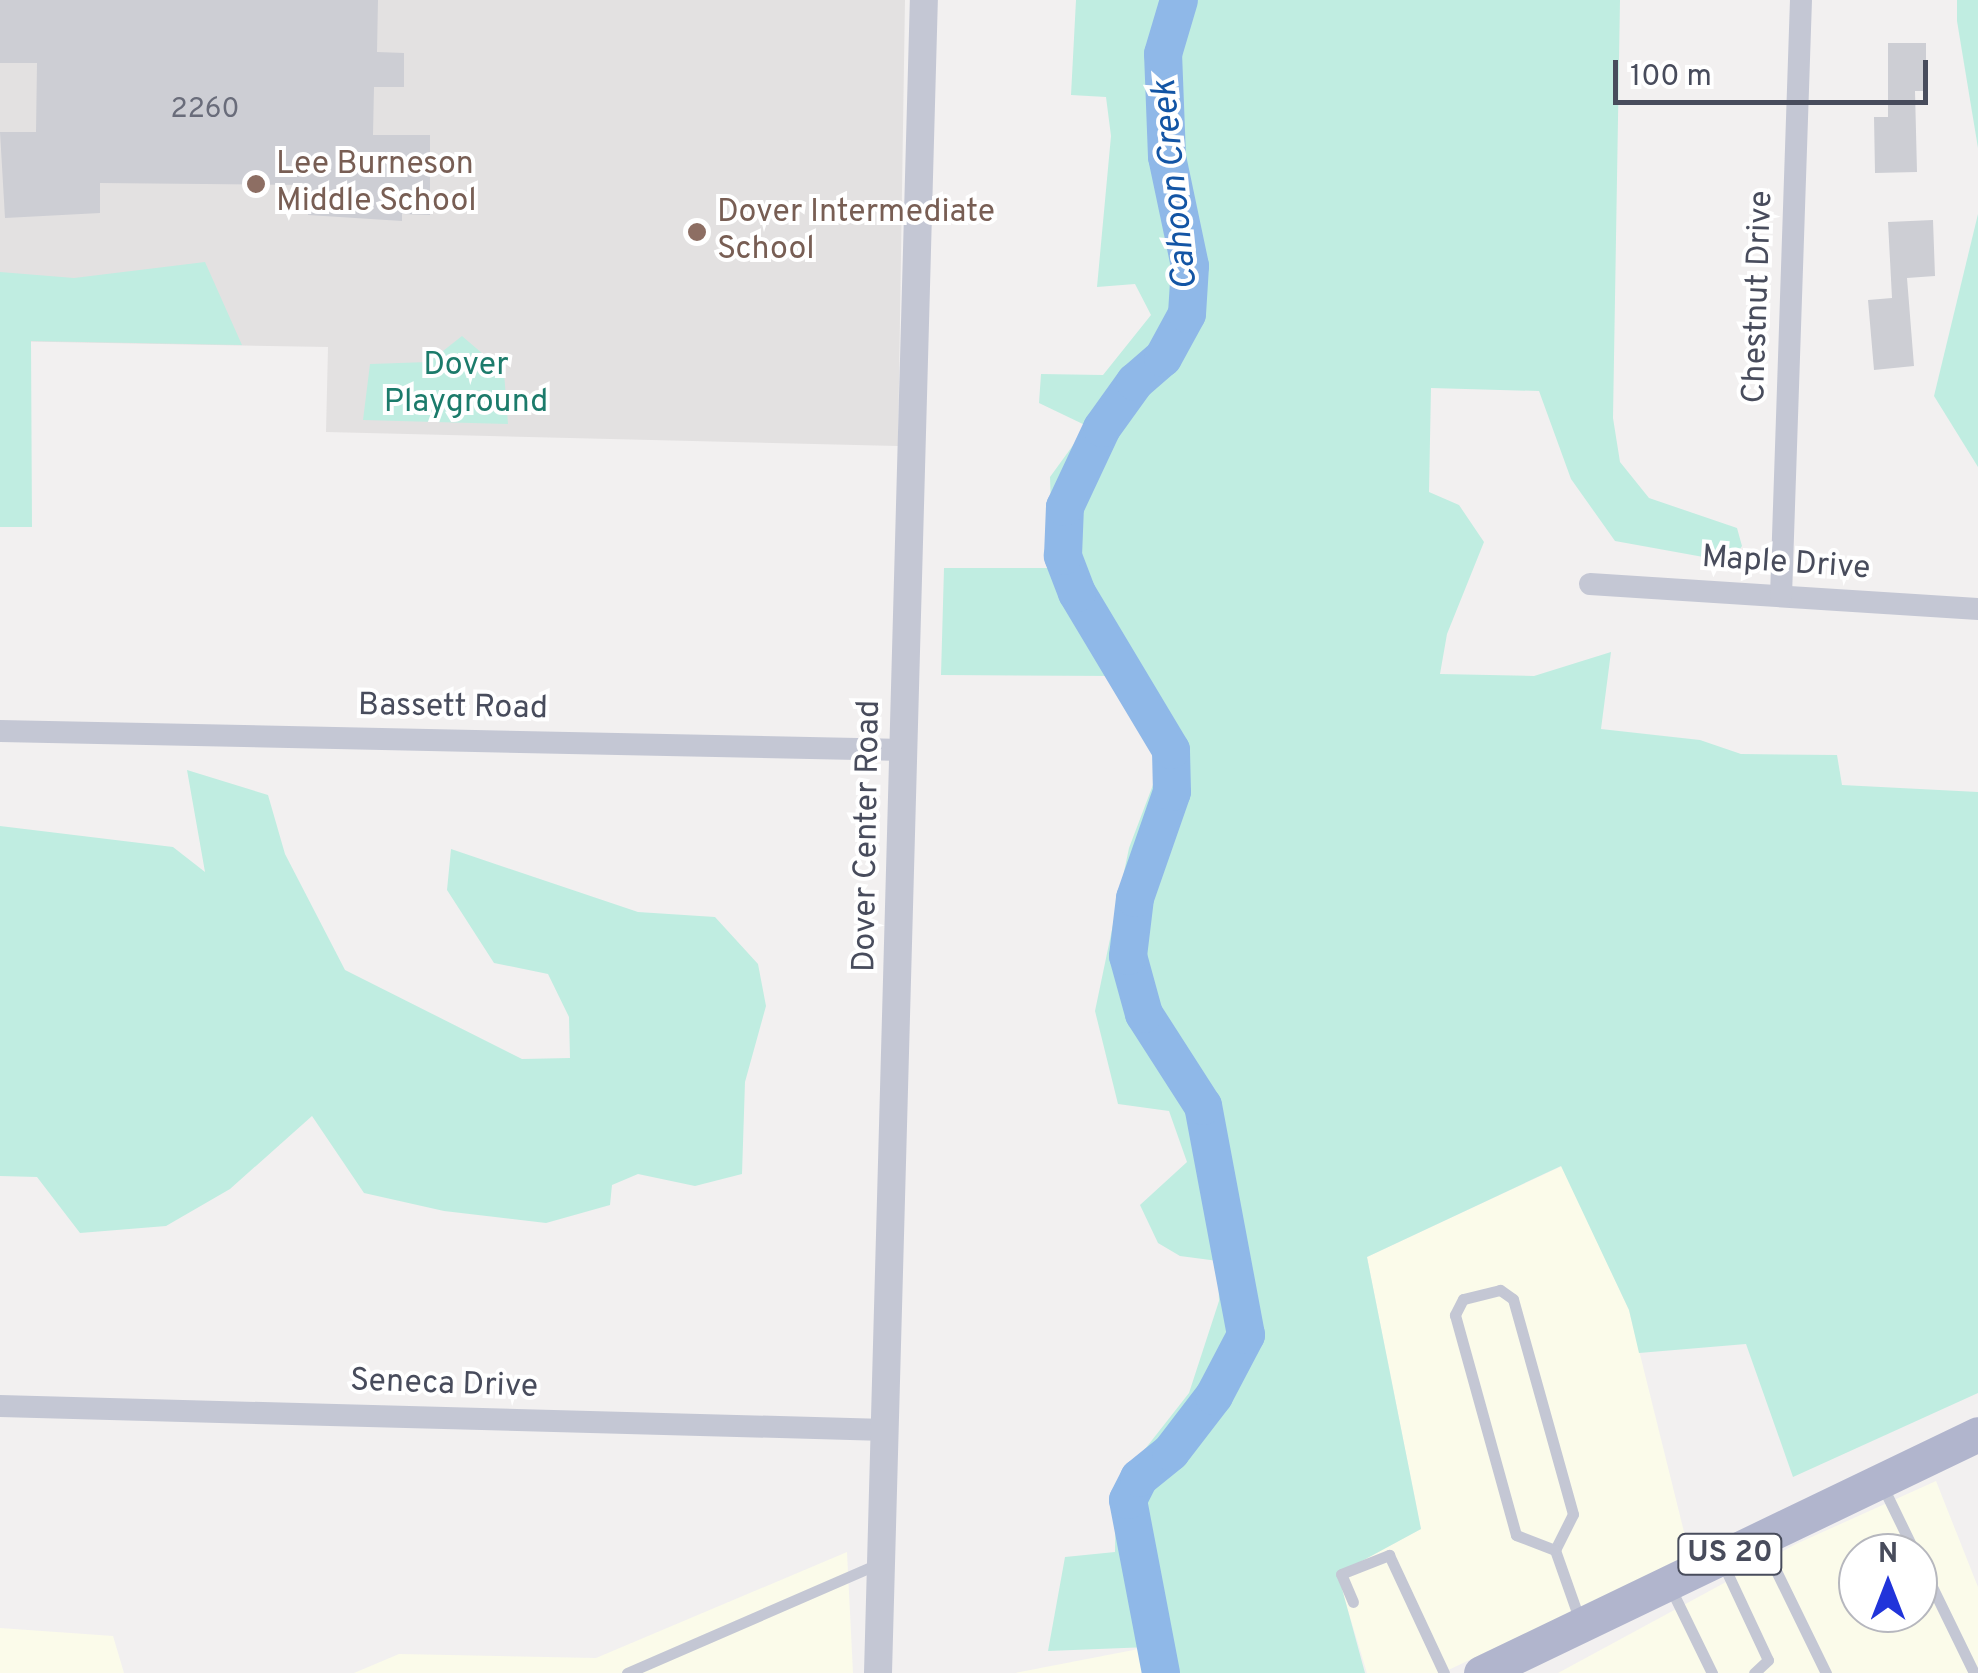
<!DOCTYPE html>
<html>
<head>
<meta charset="utf-8">
<style>
	body { margin:0 }
	#map { position:relative; width:1978px; height:1673px; overflow:hidden; background:#f2f0f0; font-family:Overpass,sans-serif }
	div>[style] { position:absolute }
	.commercial>* { inset:0; background:#fbfbea; transform-origin:0 0 }
	.education>* { inset:0; background:#e3e1e1 }
	.green>* { inset:0; background:#c0ede1 }
	.river>* { height:38px; margin:-19px; padding:0 19px; transform-origin:19px; border-radius:19px; background:#8fb8e8 }
	.building>* { inset:0; background:#cdced4 }
	.service>* { height:11px; margin:-5.5px; padding:0 5.5px; transform-origin:5.5px; border-radius:5.5px; background:#c4c7d4 }
	.minor>* { height:22px; margin:-11px; padding:0 11px; transform-origin:11px; border-radius:11px; background:#c4c7d4 }
	.tertiary>* { height:28px; margin:-14px; padding:0 14px; transform-origin:14px; border-radius:14px; background:#c4c7d4 }
	.primary>* { height:35px; margin:-17.5px; padding:0 17.5px; transform-origin:17.5px; border-radius:17.5px; background:#b1b5cd }
	.dots>* { width:28px; height:28px; translate:-50% -50%; box-sizing:border-box; border:5px solid #fff; border-radius:50% }
	span { translate:-50% -50%; white-space:nowrap; text-align:center; line-height:1.15; -webkit-text-stroke:8px #fff; paint-order:stroke }
	.number-label { font-size:28px; color:#696c7a }
	.number-label span { -webkit-text-stroke-width:0 }
	.shield-label span { padding:2px 8px; background:#fff; border:2px solid; border-radius:8px; -webkit-text-stroke-width:0 }
	.shield-label { font-size:30px; color:#484c5c; font-weight:700 }
	.education-label { font-size:32px; color:#785e54 }
	.left { translate:0 -50%; text-align:left }
	.street-label { font-size:32px; color:#484c5c }
	.park-label { font-size:32px; color:#1c7b6b }
	.water-label { font-size:35px; color:#1355a5; font-style:italic }
	.north { position:absolute; left:1838px; top:1533px; width:100px; height:100px; box-sizing:border-box; background:#fff; border:2px solid #b6b7be; border-radius:50%; rotate:0deg; font-size:28px; font-weight:700; line-height:40px; text-align:center; color:#484c5c }
	.north::after { content:''; display:block; margin:auto; width:35px; height:45px; background:#2134da; clip-path:polygon(50% 0,100% 100%,50% 72%,0 100%) }
	.scale { position:absolute; left:1613px; top:60px; width:315px; height:45px; box-sizing:border-box; border:5px solid #484c5c; border-top:0; padding-left:12px; font-size:30px; line-height:35px; white-space:nowrap; color:#484c5c; -webkit-text-stroke:8px #fff; paint-order:stroke }
</style>
</head>
<body>
<div id="map">
	<div class="commercial">
		<div style="clip-path:polygon(1562px 1166px,1629px 1310px,1690px 1556px,1442px 1673px,1367px 1673px,1337px 1574px,1421px 1529px,1367px 1257px)"></div>
		<div style="clip-path:polygon(evenodd,1936px 1481px,1978px 1587px,1978px 1673px,1558px 1673px,1796px 1544px,1936px 1481px,1858px 1553px,1918px 1553px,1918px 1613px,1858px 1613px,1858px 1553px)"></div>
		<div style="clip-path:polygon(847px 1552px,853px 1673px,354px 1673px,399px 1654px,596px 1658px)"></div>
		<div style="clip-path:polygon(0 1628px,113px 1636px,124px 1673px,0 1673px)"></div>
		<div style="left:1149px;top:1647px;width:26px;height:246px;rotate:79deg"></div>
	</div>
	<div class="education">
		<div style="clip-path:polygon(0 0,905px 0,898px 446px,326px 432px,328px 347px,0 341px)"></div>
	</div>
	<div class="green">
		<div style="clip-path:polygon(1076px 0,1620px 0,1613px 418px,1620px 462px,1649px 498px,1737px 528px,1742px 546px,1731px 562px,1615px 541px,1571px 479px,1539px 391px,1431px 388px,1429px 492px,1459px 505px,1484px 542px,1447px 634px,1440px 674px,1534px 676px,1611px 652px,1601px 729px,1700px 740px,1741px 754px,1837px 755px,1842px 785px,1978px 792px,1978px 1393px,1793px 1477px,1746px 1344px,1639px 1353px,1629px 1310px,1561px 1166px,1367px 1257px,1421px 1529px,1338px 1574px,1365px 1673px,1154px 1673px,1149px 1647px,1048px 1651px,1065px 1557px,1115px 1552px,1116px 1486px,1189px 1393px,1219px 1301px,1218px 1261px,1180px 1256px,1158px 1243px,1140px 1205px,1187px 1162px,1169px 1111px,1118px 1104px,1095px 1011px,1129px 848px,1159px 769px,1117px 676px,941px 675px,944px 568px,1053px 568px,1050px 477px,1087px 426px,1039px 403px,1041px 374px,1103px 375px,1151px 315px,1135px 284px,1097px 287px,1111px 136px,1106px 97px,1071px 95px)"></div>
		<div style="clip-path:polygon(1957px 0,1978px 0,1978px 148px,1957px 21px)"></div>
		<div style="clip-path:polygon(1978px 214px,1978px 467px,1934px 396px)"></div>
		<div style="clip-path:polygon(205px 262px,242px 345px,31px 341px,32px 527px,0 527px,0 272px,74px 278px)"></div>
		<div style="clip-path:polygon(462px 336px,504px 372px,508px 424px,363px 420px,370px 364px,429px 362px)"></div>
		<div style="clip-path:polygon(187px 770px,268px 795px,285px 854px,345px 970px,522px 1059px,570px 1058px,569px 1017px,548px 974px,494px 963px,447px 890px,451px 849px,638px 912px,715px 917px,758px 964px,766px 1006px,745px 1082px,742px 1174px,695px 1186px,638px 1174px,612px 1185px,610px 1205px,546px 1223px,444px 1211px,364px 1193px,312px 1116px,230px 1189px,166px 1226px,80px 1233px,37px 1177px,0 1176px,0 826px,173px 847px,205px 872px)"></div>
	</div>
	<div class="river">
		<div style="left:1161px;top:1673px;width:176px;rotate:-100.8deg"></div>
		<div style="left:1128px;top:1500px;width:25px;rotate:-63deg"></div>
		<div style="left:1139px;top:1478px;width:41px;rotate:-39.1deg"></div>
		<div style="left:1171px;top:1452px;width:71px;rotate:-52.5deg"></div>
		<div style="left:1214px;top:1396px;width:69px;rotate:-62.3deg"></div>
		<div style="left:1246px;top:1335px;width:233px;rotate:-100.6deg"></div>
		<div style="left:1203px;top:1106px;width:109px;rotate:-122.7deg"></div>
		<div style="left:1144px;top:1014px;width:60px;rotate:-105.4deg"></div>
		<div style="left:1128px;top:956px;width:58px;rotate:-83.1deg"></div>
		<div style="left:1135px;top:898px;width:112px;rotate:-70.8deg"></div>
		<div style="left:1172px;top:792px;width:42px;rotate:-91.4deg"></div>
		<div style="left:1171px;top:750px;width:183px;rotate:-120.9deg"></div>
		<div style="left:1077px;top:593px;width:40px;rotate:-111deg"></div>
		<div style="left:1063px;top:556px;width:49px;rotate:-87.7deg"></div>
		<div style="left:1065px;top:507px;width:87px;rotate:-64.9deg"></div>
		<div style="left:1102px;top:428px;width:57px;rotate:-54.3deg"></div>
		<div style="left:1135px;top:382px;width:37px;rotate:-41deg"></div>
		<div style="left:1163px;top:358px;width:50px;rotate:-61.4deg"></div>
		<div style="left:1187px;top:314px;width:48px;rotate:-86.4deg"></div>
		<div style="left:1190px;top:266px;width:111px;rotate:-101.9deg"></div>
		<div style="left:1167px;top:157px;width:103px;rotate:-92.2deg"></div>
		<div style="left:1163px;top:54px;width:56px;rotate:-73.5deg"></div>
	</div>
	<div class="building">
		<div style="clip-path:polygon(0 0,378px 0,377px 52px,404px 53px,404px 87px,374px 87px,373px 135px,430px 135px,430px 215px,402px 214px,402px 221px,308px 215px,308px 185px,100px 183px,100px 213px,5px 218px,0 132px,36px 132px,37px 63px,0 63px)"></div>
		<div style="clip-path:polygon(1888px 43px,1926px 43px,1926px 91px,1915px 91px,1917px 172px,1875px 173px,1874px 117px,1888px 117px)"></div>
		<div style="clip-path:polygon(1933px 220px,1935px 276px,1907px 278px,1914px 366px,1874px 370px,1868px 300px,1892px 298px,1888px 222px)"></div>
	</div>
	<div class="service">
		<div style="left:1882px;top:1485px;width:76px;rotate:64.1deg"></div>
		<div style="left:1762px;top:1542px;width:146px;rotate:64deg"></div>
		<div style="left:1555px;top:1550px;width:40px;rotate:-63.4deg"></div>
		<div style="left:1573px;top:1514px;width:223px;rotate:-105.6deg"></div>
		<div style="left:1513px;top:1299px;width:16px;rotate:-145deg"></div>
		<div style="left:1500px;top:1290px;width:38px;rotate:166deg"></div>
		<div style="left:1463px;top:1299px;width:18px;rotate:117deg"></div>
		<div style="left:1455px;top:1315px;width:228px;rotate:74.5deg"></div>
		<div style="left:1516px;top:1535px;width:42px;rotate:21deg"></div>
		<div style="left:1555px;top:1550px;width:75px;rotate:70.6deg"></div>
		<div style="left:1918px;top:1558px;width:128px;rotate:64deg"></div>
		<div style="left:1723px;top:1564px;width:106px;rotate:64.9deg"></div>
		<div style="left:1768px;top:1660px;width:19px;rotate:137deg"></div>
		<div style="left:1670px;top:1587px;width:96px;rotate:64deg"></div>
		<div style="left:1353px;top:1602px;width:30px;rotate:-113deg"></div>
		<div style="left:1341px;top:1574px;width:52px;rotate:-21.6deg"></div>
		<div style="left:1389px;top:1555px;width:130px;rotate:65deg"></div>
		<div style="left:627px;top:1673px;width:274px;rotate:-23.5deg"></div>
	</div>
	<div class="minor">
		<div style="left:1590px;top:584px;width:389px;rotate:3.7deg"></div>
		<div style="left:1781px;top:596px;width:596px;rotate:-88.08deg"></div>
		<div style="left:0;top:731px;width:905px;rotate:1.2deg"></div>
		<div style="left:0;top:1406px;width:886px;rotate:1.55deg"></div>
	</div>
	<div class="tertiary">
		<div style="left:878px;top:1673px;width:1674px;rotate:-88.43deg"></div>
	</div>
	<div class="primary">
		<div style="left:1481px;top:1673px;width:551px;rotate:-25.68deg"></div>
	</div>
	<div class="dots">
		<div style="left:256px;top:184px;background:#8d6e63"></div>
		<div style="left:697px;top:232px;background:#8d6e63"></div>
	</div>
	<div class="number-label">
		<span style="left:205px;top:110px">2260</span>
	</div>
	<div class="shield-label">
		<span style="left:1730px;top:1554px">US 20</span>
	</div>
	<div class="education-label">
		<span class="left" style="left:276px;top:184px">Lee Burneson<br>Middle School</span>
		<span class="left" style="left:717px;top:232px">Dover Intermediate<br>School</span>
	</div>
	<div class="street-label">
		<span style="left:1759px;top:297px;rotate:-88deg">Chestnut Drive</span>
		<span style="left:1786px;top:564px;rotate:4deg">Maple Drive</span>
		<span style="left:453px;top:708px;rotate:1deg">Bassett Road</span>
		<span style="left:868px;top:836px;rotate:-89deg">Dover Center Road</span>
		<span style="left:444px;top:1385px;rotate:2deg">Seneca Drive</span>
	</div>
	<div class="park-label">
		<span style="left:466px;top:385px">Dover<br>Playground</span>
	</div>
	<div class="water-label">
		<span style="left:1176px;top:185px;rotate:-96deg">Cahoon Creek</span>
	</div>
	<div class="north">N</div>
	<div class="scale">100 m</div>
</div>
</body>
</html>
